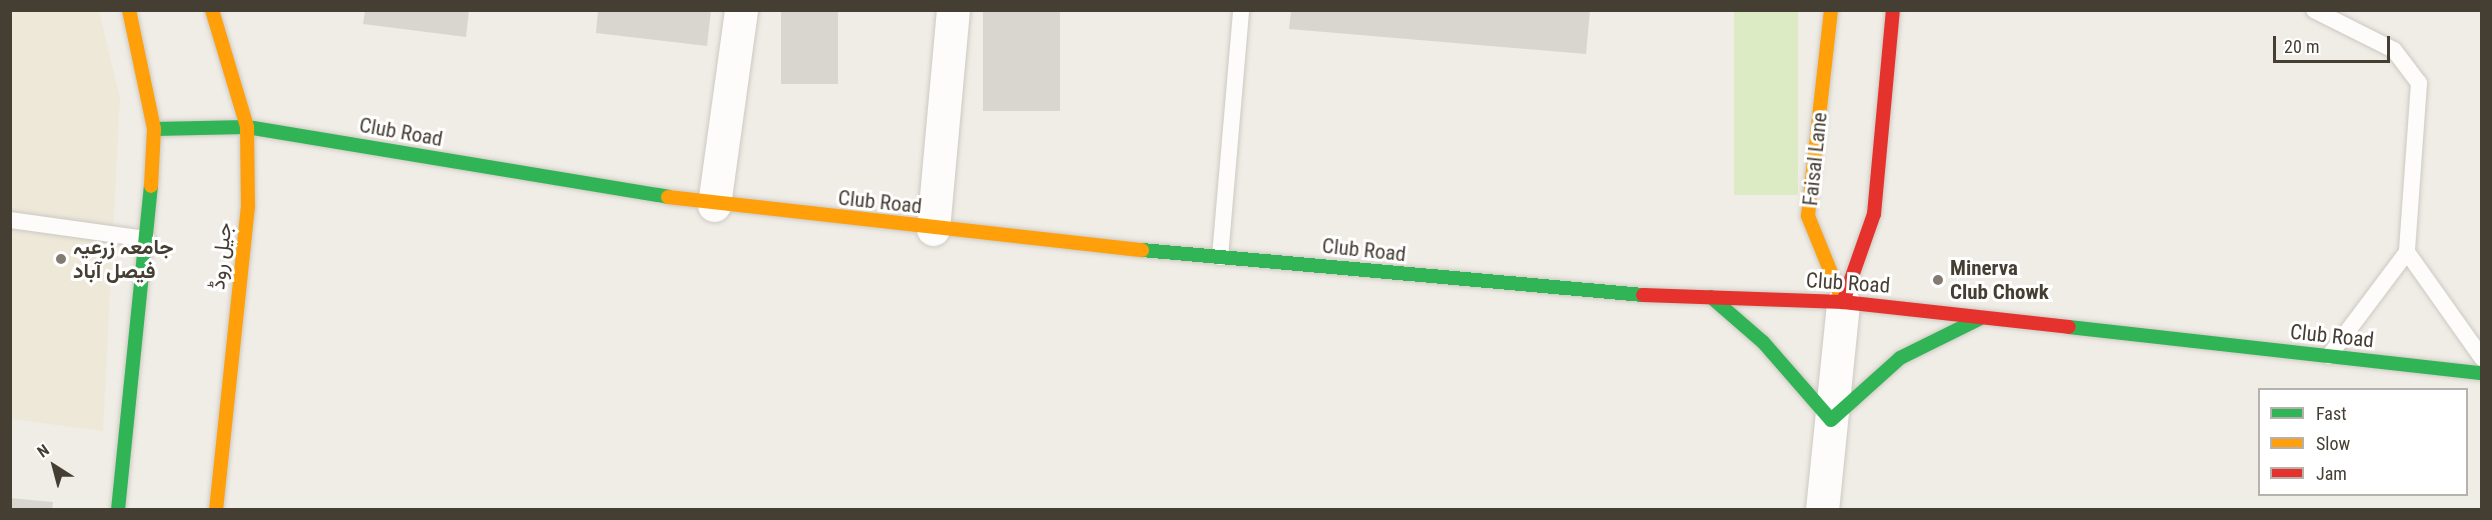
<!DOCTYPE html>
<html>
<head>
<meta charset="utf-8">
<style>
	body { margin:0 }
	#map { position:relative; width:2492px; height:520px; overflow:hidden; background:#f0ede6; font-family:"Roboto Condensed",Vazirmatn,sans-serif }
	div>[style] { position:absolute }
	.education>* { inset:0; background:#eee8d8 }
	.green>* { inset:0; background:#dcebc4; transform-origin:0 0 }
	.building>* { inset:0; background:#d9d6cf; transform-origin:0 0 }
	.roads { filter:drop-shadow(0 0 2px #ccc9c2) drop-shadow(0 0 2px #ccc9c2) }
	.lane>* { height:16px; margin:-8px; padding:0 8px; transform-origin:8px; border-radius:8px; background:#fdfcfb }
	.street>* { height:33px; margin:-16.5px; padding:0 16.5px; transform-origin:16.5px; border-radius:16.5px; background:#fdfcfb }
	.fast>* { height:14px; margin:-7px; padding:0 7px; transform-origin:7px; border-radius:7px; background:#30b455 }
	.slow>* { height:14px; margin:-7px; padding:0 7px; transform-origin:7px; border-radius:7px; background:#ff9f0a }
	.jam>* { height:14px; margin:-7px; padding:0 7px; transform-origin:7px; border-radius:7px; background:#e5322d }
	.dots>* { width:16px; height:16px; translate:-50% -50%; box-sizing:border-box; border:3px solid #fff; border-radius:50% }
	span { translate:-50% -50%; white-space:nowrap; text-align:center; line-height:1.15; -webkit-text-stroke:6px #fff; paint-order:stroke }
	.street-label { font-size:21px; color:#453e33 }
	.poi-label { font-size:21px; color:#453e33; font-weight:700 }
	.left { translate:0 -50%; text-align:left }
	.frame { position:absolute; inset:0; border:12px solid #453e33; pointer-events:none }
	.legend { position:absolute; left:2258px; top:388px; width:210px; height:108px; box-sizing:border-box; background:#fff; border:2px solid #b5b2ad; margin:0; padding:8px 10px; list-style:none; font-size:18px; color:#453e33 }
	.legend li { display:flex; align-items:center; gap:12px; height:30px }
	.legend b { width:30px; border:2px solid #b5b2ad }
	.north { position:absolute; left:24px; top:436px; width:60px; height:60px; -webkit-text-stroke:4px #fff; paint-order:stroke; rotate:324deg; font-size:16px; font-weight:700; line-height:24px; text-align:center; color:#453e33 }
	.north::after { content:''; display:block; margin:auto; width:21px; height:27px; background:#453e33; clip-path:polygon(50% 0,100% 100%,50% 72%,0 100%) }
	.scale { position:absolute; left:2273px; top:36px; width:117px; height:27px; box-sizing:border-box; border:3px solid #453e33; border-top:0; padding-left:8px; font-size:18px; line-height:21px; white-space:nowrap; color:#453e33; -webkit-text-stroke:4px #fff; paint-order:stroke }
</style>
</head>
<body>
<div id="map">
	<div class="education">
		<div style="clip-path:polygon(11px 11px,99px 11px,120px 98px,103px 431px,11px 419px)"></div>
	</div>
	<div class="green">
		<div style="left:1734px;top:11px;width:64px;height:184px"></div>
	</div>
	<div class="building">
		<div style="clip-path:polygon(365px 10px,469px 10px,466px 37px,363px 24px)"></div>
		<div style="clip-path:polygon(598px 10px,711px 10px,707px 46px,596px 33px)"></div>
		<div style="left:781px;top:10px;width:57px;height:74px"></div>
		<div style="left:983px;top:10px;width:77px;height:101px"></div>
		<div style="clip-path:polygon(1291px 10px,1590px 10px,1586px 54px,1289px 29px)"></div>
		<div style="clip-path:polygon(10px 498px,53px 502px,52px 510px,10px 510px)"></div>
	</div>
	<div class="roads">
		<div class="lane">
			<div style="left:2314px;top:10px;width:89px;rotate:26.6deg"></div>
			<div style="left:2394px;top:50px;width:41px;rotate:52.9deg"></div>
			<div style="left:2419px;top:83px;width:169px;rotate:94.1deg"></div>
			<div style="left:2407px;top:252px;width:130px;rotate:126.9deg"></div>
			<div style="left:10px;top:220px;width:138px;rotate:7.9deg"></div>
			<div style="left:2407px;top:252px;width:130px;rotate:54.7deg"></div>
			<div style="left:1220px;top:257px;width:248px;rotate:-85.1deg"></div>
		</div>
		<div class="street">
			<div style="left:714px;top:205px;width:197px;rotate:-82.1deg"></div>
			<div style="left:933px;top:229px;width:220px;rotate:-84.8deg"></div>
			<div style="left:1822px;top:510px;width:209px;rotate:-84.2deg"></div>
		</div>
		<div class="fast">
			<div style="left:154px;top:129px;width:93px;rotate:-1.2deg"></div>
			<div style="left:247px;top:127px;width:427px;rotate:9.4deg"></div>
			<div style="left:1142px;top:250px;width:503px;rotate:5.13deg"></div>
			<div style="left:1711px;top:297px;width:69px;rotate:40.9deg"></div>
			<div style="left:1763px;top:342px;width:103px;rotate:48.9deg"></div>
			<div style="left:1831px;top:420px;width:93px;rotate:-41.9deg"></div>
			<div style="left:1900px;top:358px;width:88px;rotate:-26.3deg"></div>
			<div style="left:2069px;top:327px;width:416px;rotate:6.4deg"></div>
			<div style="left:118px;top:510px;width:326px;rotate:-84.2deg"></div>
		</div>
		<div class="slow">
			<div style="left:129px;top:10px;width:122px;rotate:78.1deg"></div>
			<div style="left:154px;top:129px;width:57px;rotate:93deg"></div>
			<div style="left:212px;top:10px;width:122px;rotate:73.3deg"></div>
			<div style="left:247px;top:127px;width:79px;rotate:89.3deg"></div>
			<div style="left:248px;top:206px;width:306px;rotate:96deg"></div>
			<div style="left:1831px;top:10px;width:207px;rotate:96.4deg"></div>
			<div style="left:1808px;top:216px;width:93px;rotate:67.9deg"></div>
			<div style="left:668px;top:197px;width:477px;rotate:6.4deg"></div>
		</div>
		<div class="jam">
			<div style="left:1643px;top:295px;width:200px;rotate:2deg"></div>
			<div style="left:1843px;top:302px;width:227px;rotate:6.3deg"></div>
			<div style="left:1843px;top:302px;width:93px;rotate:-70.6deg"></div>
			<div style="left:1874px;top:214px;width:205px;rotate:-84.7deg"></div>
		</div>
	</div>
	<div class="dots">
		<div style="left:61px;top:259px;background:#817b72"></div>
		<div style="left:1938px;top:280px;background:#817b72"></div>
	</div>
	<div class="street-label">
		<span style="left:401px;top:132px;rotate:10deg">Club Road</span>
		<span style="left:1815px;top:159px;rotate:-84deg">Faisal Lane</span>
		<span style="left:880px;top:202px;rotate:6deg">Club Road</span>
		<span style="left:1364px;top:250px;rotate:6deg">Club Road</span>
		<span style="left:221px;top:256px;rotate:-84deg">جیل روڈ</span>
		<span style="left:1848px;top:283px;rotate:4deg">Club Road</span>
		<span style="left:2332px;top:336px;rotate:6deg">Club Road</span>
	</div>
	<div class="poi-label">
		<span class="left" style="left:73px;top:259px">جامعہ زرعیہ<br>فیصل آباد</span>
		<span class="left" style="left:1950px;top:280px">Minerva<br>Club Chowk</span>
	</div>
	<div class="frame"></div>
	<ul class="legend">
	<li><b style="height:8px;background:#30b455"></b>Fast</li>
	<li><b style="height:8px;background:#ff9f0a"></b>Slow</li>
	<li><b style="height:8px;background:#e5322d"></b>Jam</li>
	</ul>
	<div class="north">N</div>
	<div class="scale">20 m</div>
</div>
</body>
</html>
